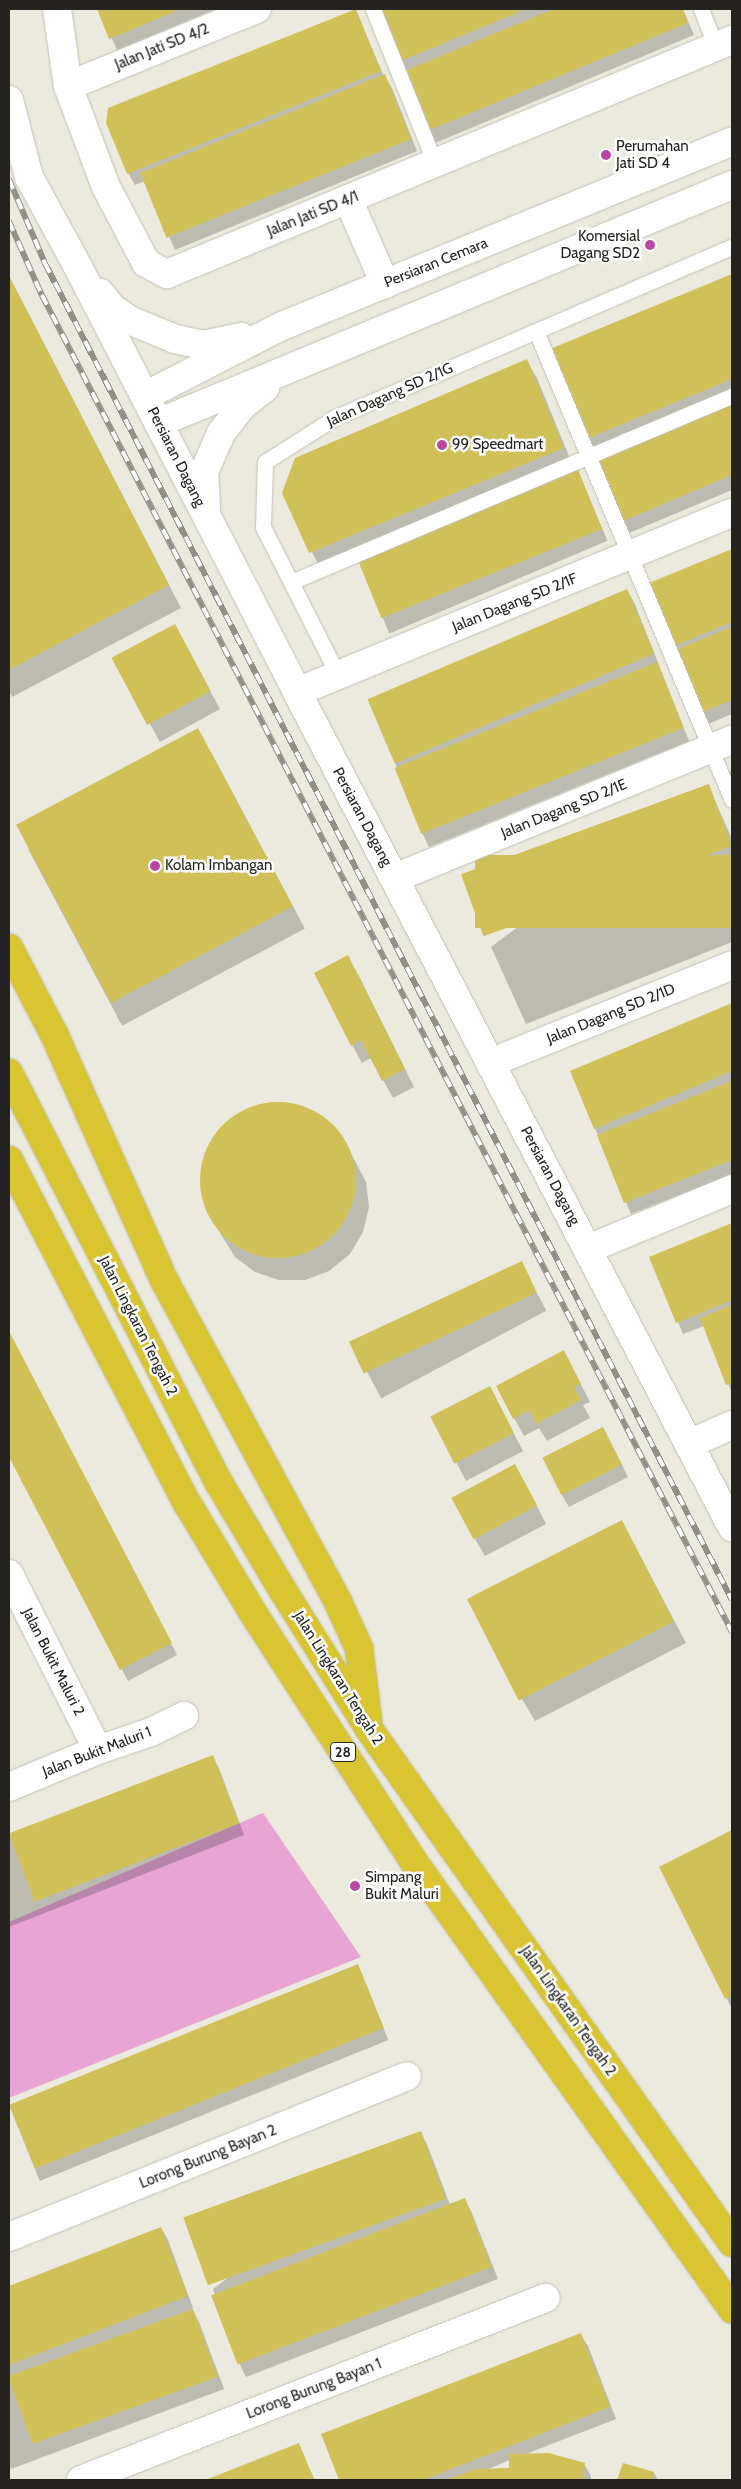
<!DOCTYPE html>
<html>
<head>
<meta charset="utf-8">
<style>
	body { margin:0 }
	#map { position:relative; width:741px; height:2489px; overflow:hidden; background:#eceade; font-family:Cabin,sans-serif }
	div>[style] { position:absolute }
	.green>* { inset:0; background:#e8a5d4 }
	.shadow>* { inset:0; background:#0003; transform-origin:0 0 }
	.building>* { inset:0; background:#d0c058; transform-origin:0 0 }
	.round { border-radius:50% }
	.roads { filter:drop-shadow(0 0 1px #c2c1b5) drop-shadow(0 0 1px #c2c1b5) }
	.lane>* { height:15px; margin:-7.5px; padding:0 7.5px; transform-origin:7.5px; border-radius:7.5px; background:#fff }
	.street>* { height:28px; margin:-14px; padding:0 14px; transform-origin:14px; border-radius:14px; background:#fff }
	.secondary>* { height:28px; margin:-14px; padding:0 14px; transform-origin:14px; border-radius:14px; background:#fff }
	.highway>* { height:28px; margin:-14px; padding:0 14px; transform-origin:14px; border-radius:14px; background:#d9c432 }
	.rail>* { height:5.5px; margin-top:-2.75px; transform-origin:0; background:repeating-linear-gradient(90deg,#fff 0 11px,#919088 0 22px); box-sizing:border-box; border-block:1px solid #919088 }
	.dots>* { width:14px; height:14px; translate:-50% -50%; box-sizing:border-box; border:2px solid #fff; border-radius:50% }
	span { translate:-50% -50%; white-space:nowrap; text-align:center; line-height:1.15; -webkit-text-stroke:5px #fff; paint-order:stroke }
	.shield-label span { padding:1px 4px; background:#fff; border:1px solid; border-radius:4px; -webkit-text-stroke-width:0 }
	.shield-label { font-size:14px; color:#24231f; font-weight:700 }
	.street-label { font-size:15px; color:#24231f }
	.poi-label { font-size:15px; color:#24231f }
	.left { translate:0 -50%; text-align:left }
	.right { translate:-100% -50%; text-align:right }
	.frame { position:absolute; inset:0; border:10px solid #24231f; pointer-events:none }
</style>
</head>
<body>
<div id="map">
	<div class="green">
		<div style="clip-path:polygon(263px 1813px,361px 1957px,9px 2098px,9px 1922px)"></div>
	</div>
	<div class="shadow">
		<div style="clip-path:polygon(99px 9px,216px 9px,117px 50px)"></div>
		<div style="clip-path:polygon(378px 9px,683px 9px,694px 35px,435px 143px)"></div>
		<div style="clip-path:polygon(355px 10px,384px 76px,392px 88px,417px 151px,175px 250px,145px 181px,135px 185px,128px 173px)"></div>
		<div style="clip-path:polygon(9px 276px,181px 608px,12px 697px,9px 691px)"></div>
		<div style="clip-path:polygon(732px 276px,732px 490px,629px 533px,597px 456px,587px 438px,551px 350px)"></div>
		<div style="clip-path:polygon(527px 361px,537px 378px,573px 466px,321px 570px,283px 493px)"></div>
		<div style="left:577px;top:469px;width:78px;height:237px;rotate:67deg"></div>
		<div style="clip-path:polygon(732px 550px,732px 714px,708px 724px,650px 584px)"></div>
		<div style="clip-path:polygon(627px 590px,634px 602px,689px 741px,429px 847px,423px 835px,394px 760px)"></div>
		<div style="clip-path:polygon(184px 643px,220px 709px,160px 742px,114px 659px)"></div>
		<div style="left:211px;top:752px;width:200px;height:207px;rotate:62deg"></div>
		<div style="clip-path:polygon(732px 771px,732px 783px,728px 772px)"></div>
		<div style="clip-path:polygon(708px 785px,732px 839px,732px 942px,526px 1024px,491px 947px)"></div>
		<div style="clip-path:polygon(358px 974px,414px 1087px,393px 1098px,371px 1058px,362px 1063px,352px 1045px)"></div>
		<div style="clip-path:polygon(732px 1004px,732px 1174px,631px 1214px,571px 1071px)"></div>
		<div style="clip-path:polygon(277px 1102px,302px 1106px,324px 1117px,342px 1136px,366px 1182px,369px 1207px,363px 1232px,350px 1254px,329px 1271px,305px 1280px,279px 1280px,255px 1272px,235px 1257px,207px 1212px,201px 1187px,203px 1162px,213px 1138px,230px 1120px,252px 1107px)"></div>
		<div style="clip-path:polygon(732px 1225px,732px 1393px,704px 1326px,683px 1334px,651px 1257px)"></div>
		<div style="left:521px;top:1263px;width:54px;height:187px;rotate:62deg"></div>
		<div style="clip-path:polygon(9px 1333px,177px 1655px,128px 1681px,9px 1454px)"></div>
		<div style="clip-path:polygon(573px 1369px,590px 1402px,583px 1405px,590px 1418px,547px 1441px,539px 1428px,524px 1436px,514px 1418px)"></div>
		<div style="clip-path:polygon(499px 1405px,523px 1451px,466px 1481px,433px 1417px)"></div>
		<div style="clip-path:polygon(609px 1440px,628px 1477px,569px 1507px,562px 1495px)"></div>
		<div style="clip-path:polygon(525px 1483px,546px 1524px,485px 1556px,475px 1539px)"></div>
		<div style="clip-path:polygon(634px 1544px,686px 1643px,535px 1721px,522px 1699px)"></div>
		<div style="clip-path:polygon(212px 1757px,219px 1768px,244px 1835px,9px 1927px,9px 1836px)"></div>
		<div style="clip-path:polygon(732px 1831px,732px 2009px,661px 1867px)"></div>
		<div style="left:358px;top:1965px;width:81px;height:376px;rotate:68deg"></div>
		<div style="clip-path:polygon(420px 2132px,427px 2144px,450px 2205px,465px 2200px,471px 2211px,498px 2279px,246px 2377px,240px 2365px,213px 2289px)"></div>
		<div style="clip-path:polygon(161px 2228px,168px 2240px,193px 2308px,192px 2309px,199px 2322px,224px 2389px,11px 2469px,9px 2465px,9px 2287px)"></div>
		<div style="clip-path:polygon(evenodd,581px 2335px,588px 2346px,616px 2419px,526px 2454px,584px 2464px,591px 2476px,591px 2480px,340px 2480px,323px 2435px,581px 2335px,510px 2460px,511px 2469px,486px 2470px,510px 2460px)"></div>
		<div style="clip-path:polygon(298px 2445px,315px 2480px,209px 2480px)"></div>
		<div style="clip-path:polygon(623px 2465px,654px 2473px,658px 2480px,619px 2480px)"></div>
	</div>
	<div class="building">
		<div style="clip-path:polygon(97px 9px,181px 9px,109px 39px)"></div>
		<div style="clip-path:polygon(356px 9px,381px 71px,127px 174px,106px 123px,108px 108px)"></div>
		<div style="clip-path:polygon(377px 9px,526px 9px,398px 62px)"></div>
		<div style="clip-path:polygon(554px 9px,683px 9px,688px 23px,427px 131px,402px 72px)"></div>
		<div style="left:385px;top:74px;width:70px;height:264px;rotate:68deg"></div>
		<div style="clip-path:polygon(732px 274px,732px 379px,586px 439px,550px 349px)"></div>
		<div style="clip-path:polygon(9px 276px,169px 585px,9px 670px)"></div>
		<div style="clip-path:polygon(527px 359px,564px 448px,309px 553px,282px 493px,295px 458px)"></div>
		<div style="clip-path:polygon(732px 401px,732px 475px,621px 522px,595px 459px)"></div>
		<div style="left:577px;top:467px;width:67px;height:238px;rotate:68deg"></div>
		<div style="clip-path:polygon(732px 549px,732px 622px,674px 646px,649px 583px)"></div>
		<div style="left:627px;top:589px;width:70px;height:282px;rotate:67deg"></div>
		<div style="left:175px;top:624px;width:76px;height:72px;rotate:62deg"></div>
		<div style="clip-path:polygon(732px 627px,732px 700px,700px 713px,675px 650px)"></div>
		<div style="left:657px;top:662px;width:71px;height:283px;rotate:68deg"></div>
		<div style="left:198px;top:728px;width:202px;height:206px;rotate:62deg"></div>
		<div style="left:709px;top:784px;width:66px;height:264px;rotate:70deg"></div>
		<div style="left:732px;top:855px;width:73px;height:257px;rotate:90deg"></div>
		<div style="clip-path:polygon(348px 955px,405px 1069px,382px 1081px,361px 1040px,351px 1046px,314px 973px)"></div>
		<div style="clip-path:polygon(732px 1003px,732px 1071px,594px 1129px,570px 1071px)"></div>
		<div style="clip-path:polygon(732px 1081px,732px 1160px,624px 1203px,597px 1135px)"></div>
		<div class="round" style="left:200px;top:1102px;width:156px;height:156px"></div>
		<div style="clip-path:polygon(732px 1223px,732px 1300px,676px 1323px,649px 1257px)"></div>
		<div style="left:522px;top:1261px;width:35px;height:191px;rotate:65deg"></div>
		<div style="clip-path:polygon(732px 1305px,732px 1383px,726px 1385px,700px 1318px)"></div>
		<div style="clip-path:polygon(9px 1331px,172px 1643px,120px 1670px,9px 1457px)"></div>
		<div style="clip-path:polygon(564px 1350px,581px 1384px,574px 1387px,581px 1400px,536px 1424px,529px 1410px,513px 1419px,496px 1386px)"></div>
		<div style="left:490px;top:1386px;width:53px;height:67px;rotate:63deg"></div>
		<div style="left:603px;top:1427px;width:42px;height:68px;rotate:63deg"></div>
		<div style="left:515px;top:1464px;width:47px;height:72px;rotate:62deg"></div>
		<div style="left:622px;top:1520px;width:114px;height:174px;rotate:63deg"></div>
		<div style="left:213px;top:1755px;width:73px;height:219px;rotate:69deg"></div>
		<div style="clip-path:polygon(732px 1830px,732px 1995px,725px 1999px,659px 1867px)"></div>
		<div style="left:358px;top:1964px;width:69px;height:376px;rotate:68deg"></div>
		<div style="left:421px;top:2131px;width:72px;height:253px;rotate:70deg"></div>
		<div style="left:465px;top:2198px;width:74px;height:272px;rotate:69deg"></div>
		<div style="clip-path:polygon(161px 2227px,188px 2296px,9px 2365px,9px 2286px)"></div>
		<div style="left:193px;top:2309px;width:72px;height:197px;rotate:70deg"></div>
		<div style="clip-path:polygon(581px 2333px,610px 2407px,423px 2480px,339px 2480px,321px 2434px)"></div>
		<div style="clip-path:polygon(299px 2443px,314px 2480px,206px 2480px,228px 2471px)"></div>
		<div style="clip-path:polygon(549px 2453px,585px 2463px,583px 2480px,446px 2480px,476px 2469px,509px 2468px,509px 2454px)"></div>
		<div style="clip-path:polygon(623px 2463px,654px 2472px,652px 2480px,617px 2480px)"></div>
	</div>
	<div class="roads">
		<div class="lane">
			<div style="left:373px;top:9px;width:166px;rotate:68.1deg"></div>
			<div style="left:701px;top:9px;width:41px;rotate:68.5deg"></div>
			<div style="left:536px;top:331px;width:508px;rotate:67.32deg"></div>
			<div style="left:291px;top:582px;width:479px;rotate:-22.9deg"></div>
			<div style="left:338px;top:675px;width:166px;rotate:-116.9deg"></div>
			<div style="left:263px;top:527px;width:65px;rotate:-88.2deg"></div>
			<div style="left:265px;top:462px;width:82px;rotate:-32.5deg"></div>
			<div style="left:334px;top:418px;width:433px;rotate:-23.3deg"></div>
		</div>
		<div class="street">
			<div style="left:57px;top:9px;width:78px;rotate:81.9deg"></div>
			<div style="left:68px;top:86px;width:108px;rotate:69.4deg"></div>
			<div style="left:106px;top:187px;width:86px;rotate:62.2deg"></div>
			<div style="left:146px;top:263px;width:24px;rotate:28deg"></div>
			<div style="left:167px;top:274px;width:612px;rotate:-22.5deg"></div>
			<div style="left:68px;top:86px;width:204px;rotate:-22.2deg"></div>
			<div style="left:348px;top:199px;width:93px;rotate:66.5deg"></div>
			<div style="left:297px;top:692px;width:470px;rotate:-22.4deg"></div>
			<div style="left:395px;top:878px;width:364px;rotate:-22.3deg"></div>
			<div style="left:490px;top:1063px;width:261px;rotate:-22deg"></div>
			<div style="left:588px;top:1249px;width:156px;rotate:-22.6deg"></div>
			<div style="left:689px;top:1444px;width:47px;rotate:-23.8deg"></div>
			<div style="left:9px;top:1574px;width:197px;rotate:63.2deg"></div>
			<div style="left:9px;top:1787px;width:96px;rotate:-22.6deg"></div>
			<div style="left:98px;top:1750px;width:56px;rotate:-18.8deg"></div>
			<div style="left:151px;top:1732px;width:37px;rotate:-26deg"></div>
			<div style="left:9px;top:2237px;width:429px;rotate:-22deg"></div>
			<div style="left:81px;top:2480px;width:499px;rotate:-21.4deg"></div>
		</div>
		<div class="secondary">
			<div style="left:9px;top:100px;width:80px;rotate:75.4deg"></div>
			<div style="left:29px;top:177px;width:102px;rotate:61.4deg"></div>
			<div style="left:78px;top:267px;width:478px;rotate:62.7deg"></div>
			<div style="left:297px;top:692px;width:942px;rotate:62.48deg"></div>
			<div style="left:100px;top:293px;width:19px;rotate:51deg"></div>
			<div style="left:112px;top:308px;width:21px;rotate:35deg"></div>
			<div style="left:129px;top:320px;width:50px;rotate:22.4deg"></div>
			<div style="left:175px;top:339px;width:29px;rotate:12deg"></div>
			<div style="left:203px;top:345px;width:39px;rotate:-12deg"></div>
			<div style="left:145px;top:396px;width:154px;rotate:-27.1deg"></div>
			<div style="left:282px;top:326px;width:487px;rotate:-22.3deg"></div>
			<div style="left:158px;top:423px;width:621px;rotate:-22.52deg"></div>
			<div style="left:206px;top:508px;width:36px;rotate:-93deg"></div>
			<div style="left:204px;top:472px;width:43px;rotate:-66.4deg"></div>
			<div style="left:221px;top:433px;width:36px;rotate:-52deg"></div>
			<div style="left:243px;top:405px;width:28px;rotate:-38deg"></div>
		</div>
		<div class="highway">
			<div style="left:9px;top:948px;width:97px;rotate:62.4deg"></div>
			<div style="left:54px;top:1034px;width:269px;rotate:65.9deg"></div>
			<div style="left:164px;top:1280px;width:366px;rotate:61.6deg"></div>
			<div style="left:338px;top:1602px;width:51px;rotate:65.5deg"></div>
			<div style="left:359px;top:1648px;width:73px;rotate:82.9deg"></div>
			<div style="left:9px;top:1073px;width:461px;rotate:62.9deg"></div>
			<div style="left:219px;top:1483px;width:123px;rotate:59.3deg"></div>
			<div style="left:282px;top:1589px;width:165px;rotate:58.1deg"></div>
			<div style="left:369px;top:1729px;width:629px;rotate:54.77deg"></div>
			<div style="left:9px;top:1160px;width:386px;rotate:62.6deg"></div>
			<div style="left:187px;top:1503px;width:128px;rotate:59deg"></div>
			<div style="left:253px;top:1613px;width:297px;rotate:57.1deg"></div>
			<div style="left:414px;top:1862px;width:549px;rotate:54.57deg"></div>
		</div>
	</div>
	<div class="rail">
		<div style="left:9px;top:179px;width:91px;rotate:66.8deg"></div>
		<div style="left:45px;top:263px;width:1503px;rotate:62.8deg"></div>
		<div style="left:9px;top:221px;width:81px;rotate:66deg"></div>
		<div style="left:42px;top:295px;width:1505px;rotate:62.7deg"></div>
	</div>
	<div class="dots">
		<div style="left:606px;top:155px;background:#ba47a0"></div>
		<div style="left:650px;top:245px;background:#ba47a0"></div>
		<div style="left:442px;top:445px;background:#ba47a0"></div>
		<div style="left:155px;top:866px;background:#ba47a0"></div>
		<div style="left:355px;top:1886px;background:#ba47a0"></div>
	</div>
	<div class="shield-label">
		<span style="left:343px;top:1752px">28</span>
	</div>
	<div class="street-label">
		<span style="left:162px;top:47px;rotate:-22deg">Jalan Jati SD 4/2</span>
		<span style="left:313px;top:214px;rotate:-22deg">Jalan Jati SD 4/1</span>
		<span style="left:436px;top:263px;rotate:-22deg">Persiaran Cemara</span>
		<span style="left:390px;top:395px;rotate:-24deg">Jalan Dagang SD 2/1G</span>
		<span style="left:176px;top:457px;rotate:63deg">Persiaran Dagang</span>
		<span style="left:515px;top:603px;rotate:-22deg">Jalan Dagang SD 2/1F</span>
		<span style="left:564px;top:809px;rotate:-22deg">Jalan Dagang SD 2/1E</span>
		<span style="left:362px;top:817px;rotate:62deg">Persiaran Dagang</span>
		<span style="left:611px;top:1014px;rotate:-22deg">Jalan Dagang SD 2/1D</span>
		<span style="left:550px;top:1176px;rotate:62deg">Persiaran Dagang</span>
		<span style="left:138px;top:1326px;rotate:63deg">Jalan Lingkaran Tengah 2</span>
		<span style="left:53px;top:1662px;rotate:63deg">Jalan Bukit Maluri 2</span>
		<span style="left:338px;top:1678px;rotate:58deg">Jalan Lingkaran Tengah 2</span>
		<span style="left:97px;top:1752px;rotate:-21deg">Jalan Bukit Maluri 1</span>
		<span style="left:568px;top:2011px;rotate:55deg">Jalan Lingkaran Tengah 2</span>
		<span style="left:208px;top:2157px;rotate:-22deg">Lorong Burung Bayan 2</span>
		<span style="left:314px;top:2389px;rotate:-21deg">Lorong Burung Bayan 1</span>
	</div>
	<div class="poi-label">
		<span class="left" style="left:616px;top:155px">Perumahan<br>Jati SD 4</span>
		<span class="right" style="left:640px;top:245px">Komersial<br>Dagang SD2</span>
		<span class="left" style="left:452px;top:445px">99 Speedmart</span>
		<span class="left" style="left:165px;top:866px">Kolam Imbangan</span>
		<span class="left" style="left:365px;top:1886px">Simpang<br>Bukit Maluri</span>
	</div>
	<div class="frame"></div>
</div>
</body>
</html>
